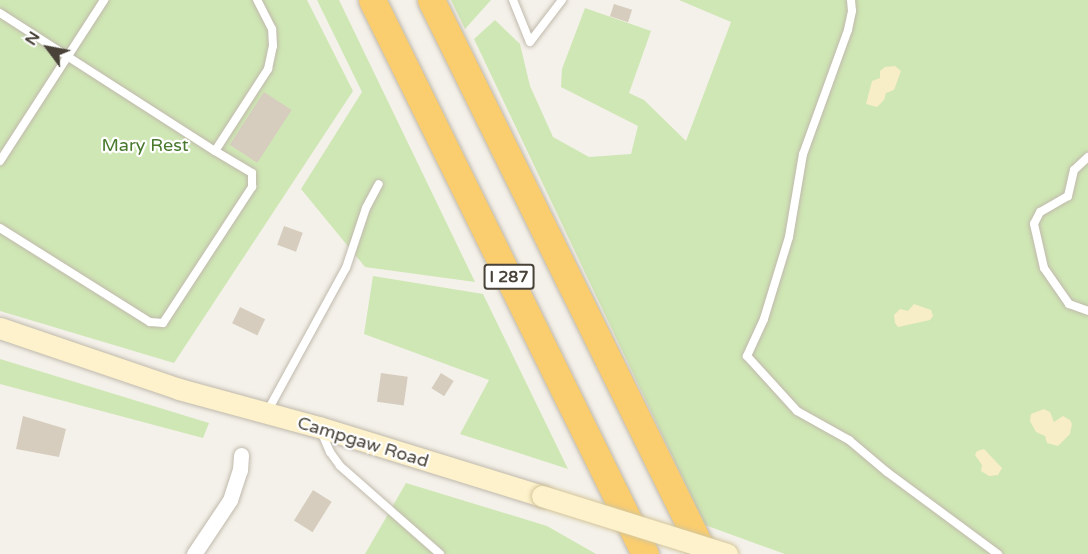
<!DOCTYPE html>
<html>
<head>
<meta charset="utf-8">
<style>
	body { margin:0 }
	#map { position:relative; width:1088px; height:554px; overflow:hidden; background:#f4f1ea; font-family:"Varela Round",sans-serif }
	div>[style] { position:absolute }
	.green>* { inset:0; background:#cfe7b4 }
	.sand>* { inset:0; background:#f7edc7 }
	.building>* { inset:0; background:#d6cdbf; transform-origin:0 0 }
	.roads { filter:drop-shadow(0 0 2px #c0b9ac) drop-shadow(0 0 2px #c0b9ac) }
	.service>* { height:8px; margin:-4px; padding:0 4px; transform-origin:4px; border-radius:4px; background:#fff }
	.minor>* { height:15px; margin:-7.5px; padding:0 7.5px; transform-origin:7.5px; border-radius:7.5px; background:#fff }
	.secondary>* { height:21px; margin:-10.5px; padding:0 10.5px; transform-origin:10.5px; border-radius:10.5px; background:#fdf2cb }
	.motorway>* { height:27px; margin:-13.5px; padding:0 13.5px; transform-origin:13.5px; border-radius:13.5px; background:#facd6f }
	.bridges { filter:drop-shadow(0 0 2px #d3c59a) drop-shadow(0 0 2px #d3c59a) }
	.secondary-bridge>* { height:21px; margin:-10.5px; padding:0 10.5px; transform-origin:10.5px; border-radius:10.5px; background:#fdf2cb }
	span { translate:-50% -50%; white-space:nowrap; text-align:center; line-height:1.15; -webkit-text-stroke:4.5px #fff; paint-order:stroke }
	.shield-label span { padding:2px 4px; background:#fff; border:2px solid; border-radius:4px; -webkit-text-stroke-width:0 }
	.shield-label { font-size:16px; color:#484238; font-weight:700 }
	.park-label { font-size:18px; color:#48792c }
	.street-label { font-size:18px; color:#484238 }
	.north { position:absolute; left:18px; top:18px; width:60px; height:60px; -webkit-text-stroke:4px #fff; paint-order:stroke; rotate:302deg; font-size:16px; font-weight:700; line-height:24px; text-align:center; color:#484238 }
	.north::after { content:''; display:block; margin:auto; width:21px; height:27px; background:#484238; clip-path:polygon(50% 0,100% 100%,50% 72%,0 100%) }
</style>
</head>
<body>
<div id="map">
	<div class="green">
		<div style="clip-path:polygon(0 0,307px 0,353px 91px,174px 363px,0 311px)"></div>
		<div style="clip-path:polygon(317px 0,339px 0,475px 282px,365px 267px,301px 189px,362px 92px)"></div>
		<div style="clip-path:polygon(451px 0,491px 0,465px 29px)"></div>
		<div style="clip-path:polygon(679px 0,1088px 0,1088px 554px,785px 554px,705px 525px,474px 39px,495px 20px,520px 44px,530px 86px,553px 137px,589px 157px,631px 154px,638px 126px,561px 87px,562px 69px,585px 8px,651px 31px,629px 93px,644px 100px,686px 141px,731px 22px)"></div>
		<div style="clip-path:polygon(373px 276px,483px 294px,568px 469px,460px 434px,489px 380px,364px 334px)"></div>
		<div style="clip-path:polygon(0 359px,209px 423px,203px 438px,0 384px)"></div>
		<div style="clip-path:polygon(406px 483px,547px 526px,596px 554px,365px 554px)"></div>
	</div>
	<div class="sand">
		<div style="clip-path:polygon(895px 66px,901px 71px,894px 90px,886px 93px,884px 100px,877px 107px,866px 104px,872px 81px,880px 78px,880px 71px,885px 67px)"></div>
		<div style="clip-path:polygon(914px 304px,931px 310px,933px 316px,930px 320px,898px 327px,895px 323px,894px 315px,900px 309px,908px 311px)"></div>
		<div style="clip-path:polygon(1044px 409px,1050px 412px,1054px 422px,1063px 416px,1070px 420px,1072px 424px,1070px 434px,1058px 446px,1047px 443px,1045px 436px,1036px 432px,1030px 421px,1031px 414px)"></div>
		<div style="clip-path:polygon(984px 449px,1002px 468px,998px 475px,989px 476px,981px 471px,982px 465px,975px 455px,977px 451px)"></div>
	</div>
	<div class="building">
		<div style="left:614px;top:4px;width:19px;height:13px;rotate:18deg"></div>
		<div style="left:264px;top:92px;width:33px;height:63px;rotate:33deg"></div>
		<div style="left:284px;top:226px;width:20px;height:20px;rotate:20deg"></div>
		<div style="left:240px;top:307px;width:28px;height:18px;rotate:26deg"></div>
		<div style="left:381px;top:373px;width:27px;height:29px;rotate:8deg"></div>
		<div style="left:441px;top:373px;width:15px;height:18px;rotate:32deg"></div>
		<div style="clip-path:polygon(23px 416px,66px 429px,59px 457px,16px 449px)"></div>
		<div style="left:313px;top:490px;width:22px;height:36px;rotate:32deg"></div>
	</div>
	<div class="roads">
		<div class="service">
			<div style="left:513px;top:0;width:45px;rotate:68deg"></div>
			<div style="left:530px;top:42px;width:53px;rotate:-52.7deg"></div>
			<div style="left:851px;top:0;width:11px;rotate:85deg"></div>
			<div style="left:852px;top:11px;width:19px;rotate:102deg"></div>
			<div style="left:848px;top:30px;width:132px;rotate:109.9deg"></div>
			<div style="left:803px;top:154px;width:84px;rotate:99.6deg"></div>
			<div style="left:789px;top:237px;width:86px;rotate:107deg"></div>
			<div style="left:764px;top:319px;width:41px;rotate:114.7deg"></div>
			<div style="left:747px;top:356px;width:74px;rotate:47.7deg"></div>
			<div style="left:797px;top:411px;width:60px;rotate:29.1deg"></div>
			<div style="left:849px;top:440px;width:50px;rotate:40.1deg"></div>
			<div style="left:887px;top:472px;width:138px;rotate:36.5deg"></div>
			<div style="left:0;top:13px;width:255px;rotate:32.7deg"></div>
			<div style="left:215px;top:151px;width:98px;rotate:-57.1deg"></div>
			<div style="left:268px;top:69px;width:24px;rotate:-78deg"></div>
			<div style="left:273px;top:46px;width:17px;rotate:-93deg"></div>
			<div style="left:272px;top:29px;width:33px;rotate:-117deg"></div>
			<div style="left:1088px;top:157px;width:19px;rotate:137deg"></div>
			<div style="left:1074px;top:170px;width:27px;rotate:103deg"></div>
			<div style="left:1068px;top:196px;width:32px;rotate:150deg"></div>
			<div style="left:1040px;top:212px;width:13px;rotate:117deg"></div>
			<div style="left:1034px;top:224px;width:45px;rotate:77.2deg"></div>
			<div style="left:1044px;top:268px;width:44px;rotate:55.2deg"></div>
			<div style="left:1069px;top:304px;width:20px;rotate:20deg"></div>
			<div style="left:0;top:161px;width:192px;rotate:-57.1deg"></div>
			<div style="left:0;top:228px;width:177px;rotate:32.1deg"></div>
			<div style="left:150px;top:322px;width:13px;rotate:4deg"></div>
			<div style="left:163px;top:323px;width:163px;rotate:-56.8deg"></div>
			<div style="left:252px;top:187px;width:14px;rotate:-90deg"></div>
			<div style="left:252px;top:173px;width:43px;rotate:-149.3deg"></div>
			<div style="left:267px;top:412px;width:164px;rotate:-61.3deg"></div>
			<div style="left:346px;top:268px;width:63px;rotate:-71.6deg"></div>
			<div style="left:366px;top:208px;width:27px;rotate:-62deg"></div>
			<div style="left:321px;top:431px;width:23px;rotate:67deg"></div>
			<div style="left:330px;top:452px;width:17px;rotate:54deg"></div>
			<div style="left:340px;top:466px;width:133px;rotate:41.3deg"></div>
		</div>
		<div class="minor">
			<div style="left:194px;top:554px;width:65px;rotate:-56.3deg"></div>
			<div style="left:230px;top:500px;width:32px;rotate:-72deg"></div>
			<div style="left:240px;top:470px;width:15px;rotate:-86deg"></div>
		</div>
		<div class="secondary">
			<div style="left:0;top:328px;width:189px;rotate:18.8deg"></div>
			<div style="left:179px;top:389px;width:145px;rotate:15.2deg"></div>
			<div style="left:319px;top:427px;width:233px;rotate:17.2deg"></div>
		</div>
		<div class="motorway">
			<div style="left:372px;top:0;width:618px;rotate:63.77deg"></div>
			<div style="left:431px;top:0;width:618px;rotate:63.77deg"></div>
		</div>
	</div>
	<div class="bridges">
		<div class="secondary-bridge">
			<div style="left:542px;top:496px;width:194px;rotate:17.4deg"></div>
		</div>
	</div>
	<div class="shield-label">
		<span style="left:509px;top:277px">I 287</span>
	</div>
	<div class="park-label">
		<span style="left:145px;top:145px">Mary Rest</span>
	</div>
	<div class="street-label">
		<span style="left:363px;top:442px;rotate:17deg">Campgaw Road</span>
	</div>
	<div class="north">N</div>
</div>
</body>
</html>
